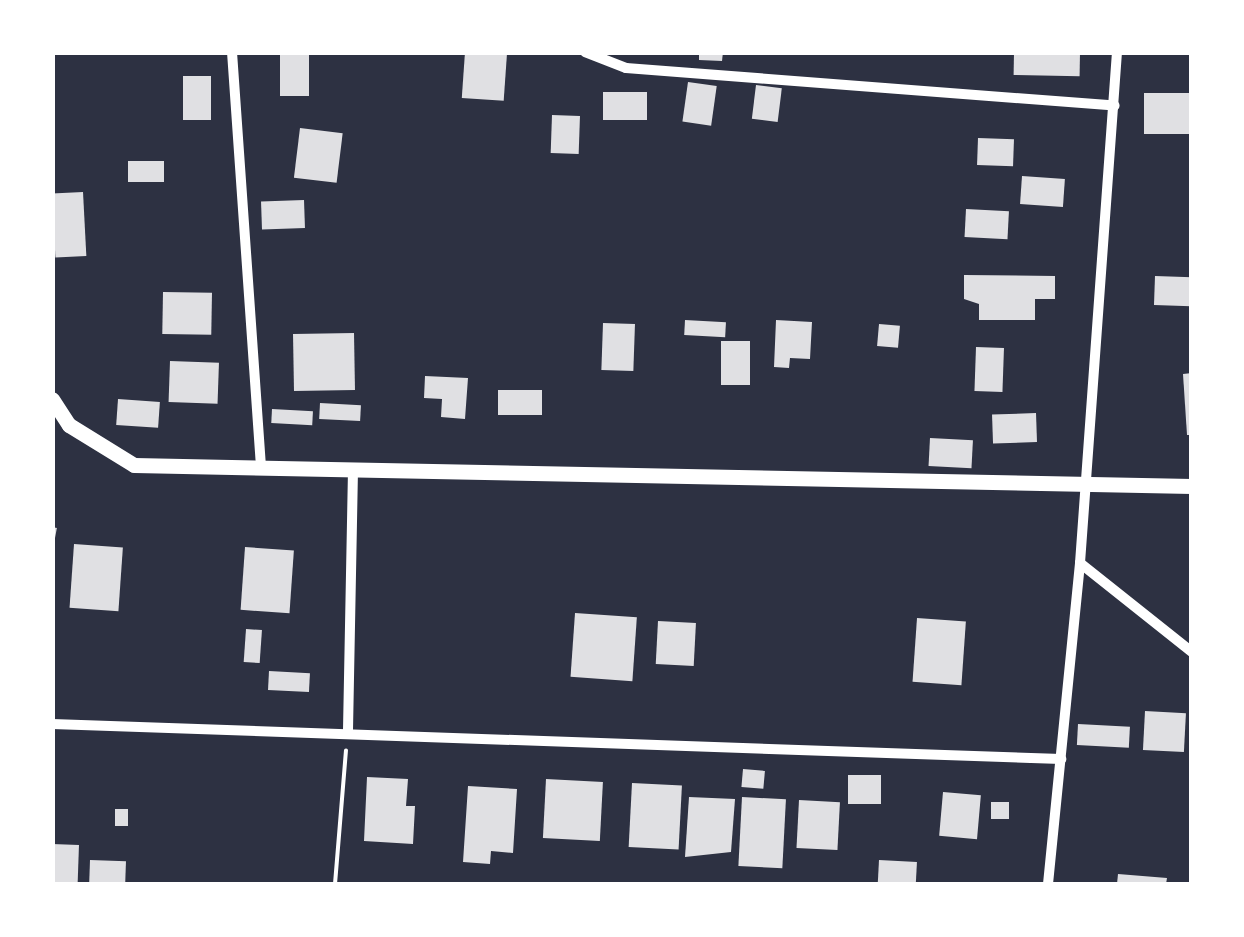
<!DOCTYPE html>
<html>
<head>
<meta charset="utf-8">
<style>
	body { margin:0 }
	#map { position:relative; width:1244px; height:937px; overflow:hidden; background:#2d3142; font-family:Helvetica,sans-serif }
	div>[style] { position:absolute }
	.building>* { inset:0; background:#e0e0e3; transform-origin:0 0 }
	.path>* { height:4px; margin:-2px; padding:0 2px; transform-origin:2px; border-radius:2px; background:#fff }
	.minor>* { height:10px; margin:-5px; padding:0 5px; transform-origin:5px; border-radius:5px; background:#fff }
	.tertiary>* { height:15px; margin:-7.5px; padding:0 7.5px; transform-origin:7.5px; border-radius:7.5px; background:#fff }
	span { translate:-50% -50%; white-space:nowrap; text-align:center; line-height:1.15; -webkit-text-stroke:10px #fff; paint-order:stroke }
	.frame { position:absolute; inset:0; border:55px solid #fff; pointer-events:none }
</style>
</head>
<body>
<div id="map">
	<div class="building">
		<div style="left:465px;top:52px;width:42px;height:46px;rotate:4deg"></div>
		<div style="clip-path:polygon(699px 52px,723px 52px,722px 61px,699px 60px)"></div>
		<div style="left:1014px;top:52px;width:66px;height:23px;rotate:1deg"></div>
		<div style="left:280px;top:53px;width:29px;height:43px"></div>
		<div style="left:183px;top:76px;width:28px;height:44px"></div>
		<div style="left:688px;top:82px;width:29px;height:40px;rotate:8deg"></div>
		<div style="left:756px;top:85px;width:26px;height:34px;rotate:7deg"></div>
		<div style="left:647px;top:92px;width:28px;height:44px;rotate:90deg"></div>
		<div style="left:1192px;top:93px;width:41px;height:48px;rotate:90deg"></div>
		<div style="left:552px;top:115px;width:28px;height:38px;rotate:2deg"></div>
		<div style="left:300px;top:128px;width:43px;height:50px;rotate:7deg"></div>
		<div style="left:978px;top:138px;width:36px;height:27px;rotate:2deg"></div>
		<div style="left:164px;top:161px;width:21px;height:36px;rotate:90deg"></div>
		<div style="left:1022px;top:176px;width:43px;height:28px;rotate:4deg"></div>
		<div style="left:83px;top:192px;width:64px;height:31px;rotate:87deg"></div>
		<div style="left:304px;top:200px;width:28px;height:43px;rotate:88deg"></div>
		<div style="left:966px;top:209px;width:43px;height:28px;rotate:3deg"></div>
		<div style="clip-path:polygon(964px 275px,1055px 276px,1055px 299px,1035px 299px,1035px 320px,979px 320px,979px 304px,964px 299px)"></div>
		<div style="left:1155px;top:276px;width:37px;height:29px;rotate:2deg"></div>
		<div style="left:163px;top:292px;width:49px;height:42px;rotate:1deg"></div>
		<div style="left:685px;top:320px;width:41px;height:15px;rotate:3deg"></div>
		<div style="clip-path:polygon(776px 320px,812px 322px,810px 359px,790px 358px,789px 368px,774px 367px)"></div>
		<div style="left:603px;top:323px;width:32px;height:47px;rotate:2deg"></div>
		<div style="left:879px;top:324px;width:21px;height:22px;rotate:5deg"></div>
		<div style="left:354px;top:333px;width:57px;height:61px;rotate:89deg"></div>
		<div style="left:721px;top:341px;width:29px;height:44px"></div>
		<div style="left:976px;top:347px;width:28px;height:44px;rotate:2deg"></div>
		<div style="left:170px;top:361px;width:49px;height:41px;rotate:2deg"></div>
		<div style="clip-path:polygon(1192px 373px,1192px 435px,1187px 435px,1183px 374px)"></div>
		<div style="clip-path:polygon(425px 376px,468px 378px,465px 419px,441px 417px,442px 399px,424px 398px)"></div>
		<div style="left:498px;top:390px;width:44px;height:25px"></div>
		<div style="left:118px;top:399px;width:42px;height:26px;rotate:4deg"></div>
		<div style="left:320px;top:403px;width:41px;height:16px;rotate:3deg"></div>
		<div style="left:272px;top:409px;width:41px;height:14px;rotate:3deg"></div>
		<div style="left:1036px;top:413px;width:29px;height:44px;rotate:88deg"></div>
		<div style="left:930px;top:438px;width:43px;height:28px;rotate:3deg"></div>
		<div style="left:52px;top:527px;width:5px;height:55px;rotate:11deg"></div>
		<div style="left:74px;top:544px;width:49px;height:64px;rotate:4deg"></div>
		<div style="left:245px;top:547px;width:49px;height:63px;rotate:4deg"></div>
		<div style="left:575px;top:613px;width:62px;height:64px;rotate:4deg"></div>
		<div style="left:917px;top:618px;width:49px;height:64px;rotate:4deg"></div>
		<div style="left:658px;top:621px;width:38px;height:43px;rotate:3deg"></div>
		<div style="left:246px;top:629px;width:16px;height:33px;rotate:4deg"></div>
		<div style="left:269px;top:671px;width:41px;height:19px;rotate:3deg"></div>
		<div style="left:1145px;top:711px;width:41px;height:39px;rotate:3deg"></div>
		<div style="left:1078px;top:724px;width:52px;height:21px;rotate:3deg"></div>
		<div style="left:743px;top:769px;width:22px;height:18px;rotate:5deg"></div>
		<div style="left:848px;top:775px;width:33px;height:29px"></div>
		<div style="clip-path:polygon(367px 777px,408px 779px,406px 806px,415px 806px,413px 844px,364px 841px)"></div>
		<div style="left:546px;top:779px;width:57px;height:59px;rotate:3deg"></div>
		<div style="left:632px;top:783px;width:50px;height:64px;rotate:3deg"></div>
		<div style="clip-path:polygon(468px 786px,517px 789px,513px 853px,491px 851px,490px 864px,463px 862px)"></div>
		<div style="left:943px;top:792px;width:38px;height:44px;rotate:5deg"></div>
		<div style="clip-path:polygon(689px 797px,735px 799px,731px 852px,685px 857px)"></div>
		<div style="left:742px;top:797px;width:44px;height:69px;rotate:3deg"></div>
		<div style="left:799px;top:800px;width:41px;height:48px;rotate:3deg"></div>
		<div style="left:991px;top:802px;width:18px;height:17px"></div>
		<div style="left:128px;top:809px;width:17px;height:13px;rotate:90deg"></div>
		<div style="left:52px;top:844px;width:27px;height:40px;rotate:2deg"></div>
		<div style="left:90px;top:860px;width:36px;height:24px;rotate:2deg"></div>
		<div style="left:879px;top:860px;width:38px;height:24px;rotate:3deg"></div>
		<div style="clip-path:polygon(1118px 874px,1167px 878px,1166px 884px,1117px 884px)"></div>
	</div>
	<div class="path">
		<div style="left:335px;top:884px;width:134px;rotate:-85.3deg"></div>
	</div>
	<div class="minor">
		<div style="left:232px;top:52px;width:416px;rotate:86deg"></div>
		<div style="left:585px;top:52px;width:44px;rotate:21.3deg"></div>
		<div style="left:626px;top:68px;width:490px;rotate:4.4deg"></div>
		<div style="left:1080px;top:563px;width:143px;rotate:38.5deg"></div>
		<div style="left:52px;top:724px;width:1010px;rotate:1.99deg"></div>
		<div style="left:348px;top:730px;width:260px;rotate:-88.9deg"></div>
		<div style="left:1048px;top:884px;width:323px;rotate:-84.3deg"></div>
		<div style="left:1080px;top:563px;width:512px;rotate:-85.86deg"></div>
	</div>
	<div class="tertiary">
		<div style="left:52px;top:399px;width:31px;rotate:57deg"></div>
		<div style="left:69px;top:425px;width:76px;rotate:31.6deg"></div>
		<div style="left:134px;top:465px;width:1058px;rotate:1.14deg"></div>
	</div>
	<div class="frame"></div>
</div>
</body>
</html>
